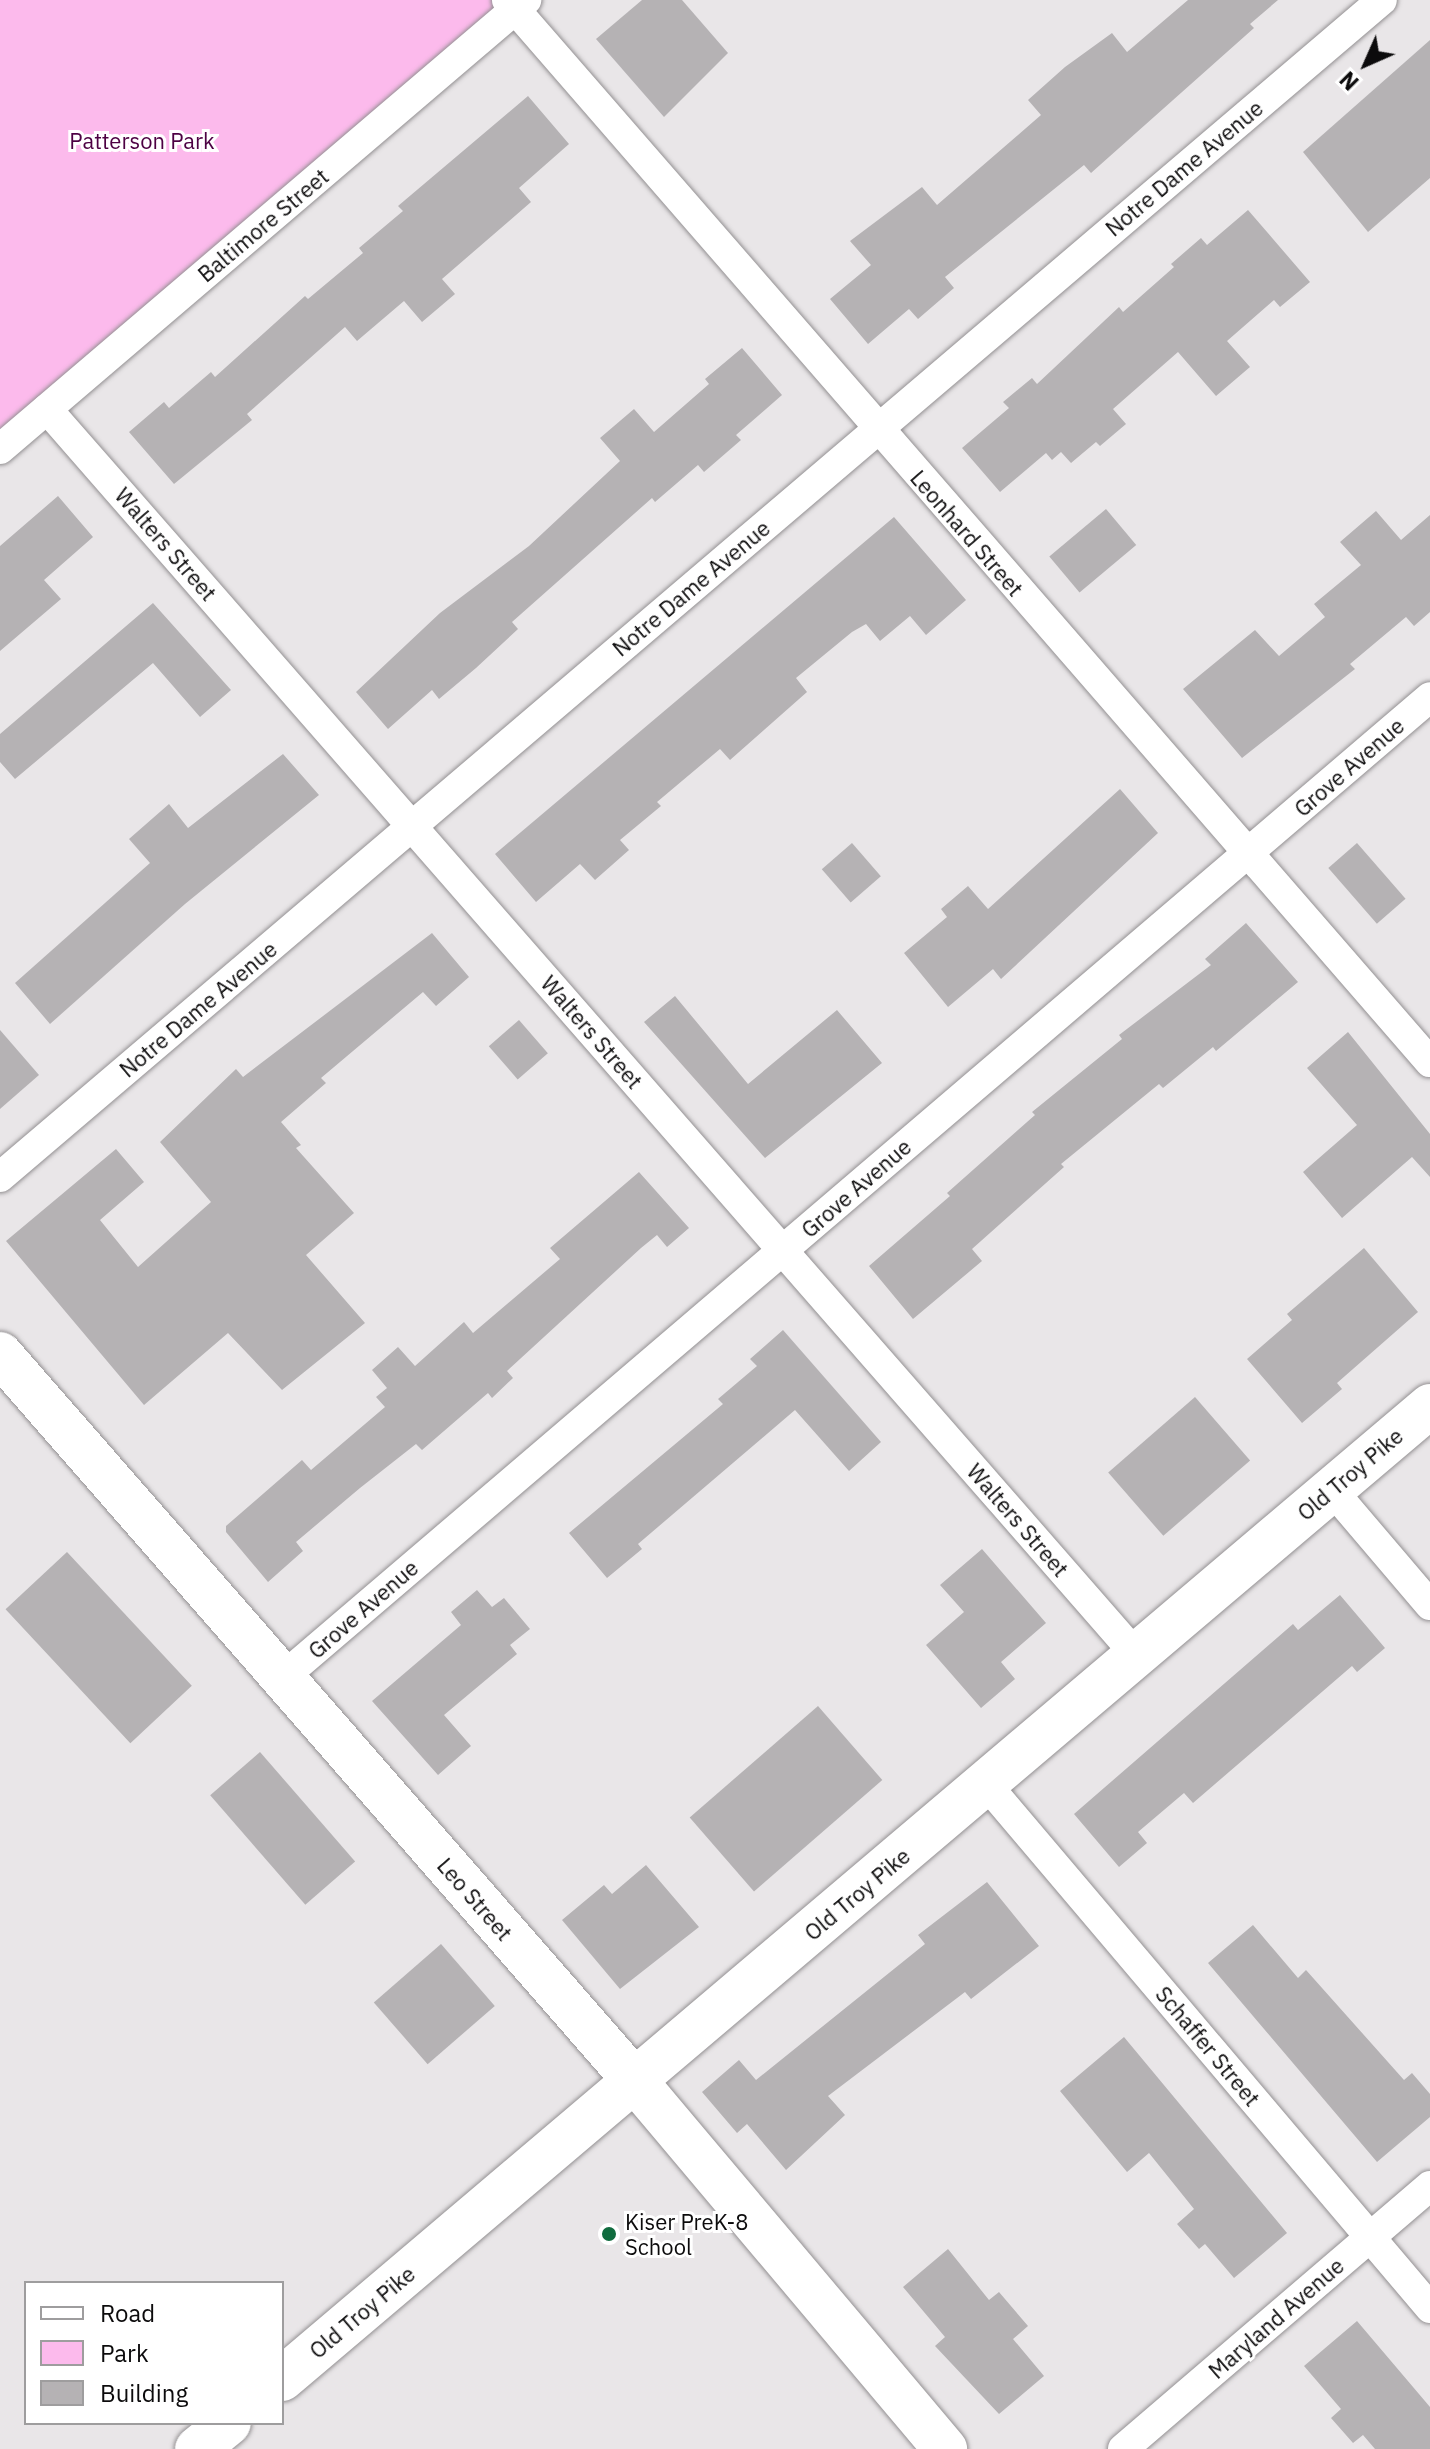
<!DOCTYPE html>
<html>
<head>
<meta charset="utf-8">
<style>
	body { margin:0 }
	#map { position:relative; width:1430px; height:2449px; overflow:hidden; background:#e9e6e8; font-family:"IBM Plex Sans",sans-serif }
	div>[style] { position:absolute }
	.green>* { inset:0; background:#fcbaec }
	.building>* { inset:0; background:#b5b2b4; transform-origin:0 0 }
	.roads { filter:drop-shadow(0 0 2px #939092) drop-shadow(0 0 2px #939092) }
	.street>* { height:30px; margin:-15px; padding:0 15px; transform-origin:15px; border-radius:15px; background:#fff }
	.secondary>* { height:44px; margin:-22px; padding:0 22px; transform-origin:22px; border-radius:22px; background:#fff }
	.dots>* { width:22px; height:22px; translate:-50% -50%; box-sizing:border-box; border:4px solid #fff; border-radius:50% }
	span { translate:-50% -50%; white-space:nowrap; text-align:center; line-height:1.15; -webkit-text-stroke:6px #fff; paint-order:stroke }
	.park-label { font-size:22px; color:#4d0043 }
	.street-label { font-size:22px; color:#0c0b0c }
	.poi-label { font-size:22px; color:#0c0b0c }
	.left { translate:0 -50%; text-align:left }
	.legend { position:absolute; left:24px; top:2281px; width:260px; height:144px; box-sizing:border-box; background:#fff; border:2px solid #9e9d9e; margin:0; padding:10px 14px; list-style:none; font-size:24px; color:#0c0b0c }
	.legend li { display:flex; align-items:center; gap:16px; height:40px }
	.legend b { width:40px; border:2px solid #9e9d9e }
	.north { position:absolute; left:1326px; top:24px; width:80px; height:80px; -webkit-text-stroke:6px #fff; paint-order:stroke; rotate:225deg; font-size:22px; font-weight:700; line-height:32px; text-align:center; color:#0c0b0c }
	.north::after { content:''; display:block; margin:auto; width:28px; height:36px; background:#0c0b0c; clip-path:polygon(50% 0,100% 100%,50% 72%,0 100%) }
</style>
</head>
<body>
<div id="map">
	<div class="green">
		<div style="clip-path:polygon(0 0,507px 0,0 449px)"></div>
	</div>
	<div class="building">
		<div style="clip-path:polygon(642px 0,682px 0,728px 53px,664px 117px,596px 39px)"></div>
		<div style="clip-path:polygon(1188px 0,1278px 0,1250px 24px,1254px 28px,1091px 173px,1084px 165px,945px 277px,954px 288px,918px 319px,909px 309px,868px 344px,830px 299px,871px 265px,850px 241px,922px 187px,937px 205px,1041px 115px,1028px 100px,1065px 67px,1112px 33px,1127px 52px)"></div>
		<div style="clip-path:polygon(1430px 40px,1430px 178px,1368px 232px,1303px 152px)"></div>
		<div style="clip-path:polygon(528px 96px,569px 144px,519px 188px,531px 202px,442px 279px,455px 294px,422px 322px,404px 301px,357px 341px,345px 327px,247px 414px,252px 420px,174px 484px,129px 432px,164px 402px,169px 408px,211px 372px,215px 377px,305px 296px,308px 299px,363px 253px,359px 248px,403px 211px,398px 206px)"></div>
		<div style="clip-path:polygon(1248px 210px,1310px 282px,1280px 307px,1274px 300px,1227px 341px,1250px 367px,1216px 396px,1178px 352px,1113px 409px,1126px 424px,1100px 446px,1096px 442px,1071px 463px,1061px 452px,1052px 460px,1046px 453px,1000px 492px,962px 448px,1009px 408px,1003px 402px,1032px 378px,1037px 384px,1119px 307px,1123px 312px,1174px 267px,1171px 264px,1201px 238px,1207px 245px)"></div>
		<div style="clip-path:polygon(742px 348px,782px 395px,736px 435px,741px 440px,704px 472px,698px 465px,655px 502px,652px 498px,512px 622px,518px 629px,476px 668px,439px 699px,432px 690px,388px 729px,356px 692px,440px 613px,529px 546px,620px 461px,600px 438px,634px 409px,654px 432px,709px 384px,705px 379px)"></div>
		<div style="clip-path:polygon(58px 496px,93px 537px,44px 580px,61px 599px,0 651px,0 546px)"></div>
		<div style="left:1106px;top:509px;width:47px;height:74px;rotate:50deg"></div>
		<div style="clip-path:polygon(1376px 511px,1401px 540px,1430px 515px,1430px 612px,1414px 626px,1406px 617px,1350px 664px,1355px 669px,1242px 758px,1183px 689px,1255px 630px,1279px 656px,1325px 617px,1314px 604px,1361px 565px,1340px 542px)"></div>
		<div style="clip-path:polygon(894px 517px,966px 600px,926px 635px,910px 616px,880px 641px,866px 624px,852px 632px,796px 678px,807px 692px,730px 760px,720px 749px,657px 802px,661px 806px,620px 840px,629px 850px,595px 880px,580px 864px,536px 902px,495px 854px)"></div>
		<div style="clip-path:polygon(153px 603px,231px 690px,200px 717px,153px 663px,15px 779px,0 762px,0 734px)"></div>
		<div style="clip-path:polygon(283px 754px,319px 795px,185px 904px,50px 1024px,15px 983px,150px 863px,129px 839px,169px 804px,188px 828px)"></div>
		<div style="clip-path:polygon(1120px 789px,1158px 833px,1001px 979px,993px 969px,948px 1007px,904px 953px,947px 917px,941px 909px,968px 886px,988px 909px)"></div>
		<div style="left:852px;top:843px;width:44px;height:40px;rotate:49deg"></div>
		<div style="left:1357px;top:843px;width:74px;height:38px;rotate:49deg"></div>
		<div style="clip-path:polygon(1246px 923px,1298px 982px,1216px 1051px,1213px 1047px,1163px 1088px,1159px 1084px,1061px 1164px,1064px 1167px,972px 1249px,982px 1261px,913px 1319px,869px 1266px,950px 1196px,947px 1193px,1035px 1115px,1032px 1112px,1122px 1039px,1119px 1035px,1211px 965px,1205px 959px)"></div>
		<div style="clip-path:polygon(432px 933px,469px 977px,436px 1006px,423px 992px,321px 1078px,326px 1083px,281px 1122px,301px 1145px,296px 1148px,354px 1213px,306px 1255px,365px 1323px,282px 1390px,228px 1333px,144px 1405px,6px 1241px,116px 1149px,144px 1182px,100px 1220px,138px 1267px,211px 1202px,160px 1142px,236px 1069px,243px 1077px)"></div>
		<div style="clip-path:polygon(675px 996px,748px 1084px,837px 1010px,882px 1063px,765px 1158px,644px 1022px)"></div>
		<div style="left:519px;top:1020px;width:44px;height:40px;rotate:49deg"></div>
		<div style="clip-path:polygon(0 1030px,39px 1075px,0 1109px)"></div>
		<div style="clip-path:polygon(1348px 1032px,1430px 1134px,1430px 1177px,1412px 1157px,1342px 1218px,1303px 1172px,1357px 1125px,1307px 1068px)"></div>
		<div style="clip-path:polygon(639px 1172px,689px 1228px,667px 1247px,657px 1235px,641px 1248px,507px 1371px,513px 1378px,492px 1398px,488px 1393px,422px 1450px,416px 1444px,360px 1488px,296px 1542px,303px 1551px,268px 1582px,226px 1532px,226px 1526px,302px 1460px,311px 1470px,385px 1407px,376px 1397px,387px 1388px,372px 1370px,398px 1347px,415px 1366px,464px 1322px,473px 1333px,560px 1259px,550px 1248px)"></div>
		<div style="clip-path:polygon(1364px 1248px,1418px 1312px,1337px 1383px,1342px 1389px,1302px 1423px,1247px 1359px,1292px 1320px,1287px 1314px)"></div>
		<div style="clip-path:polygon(783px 1330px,881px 1442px,849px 1471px,795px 1410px,638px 1544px,642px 1549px,607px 1578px,569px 1533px,723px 1404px,718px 1399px,757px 1366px,750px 1359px)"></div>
		<div style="left:1195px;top:1397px;width:84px;height:115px;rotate:49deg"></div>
		<div style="clip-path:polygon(982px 1549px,1046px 1623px,1001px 1662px,1015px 1679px,981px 1708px,926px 1645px,964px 1612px,940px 1585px)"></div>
		<div style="left:67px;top:1552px;width:183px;height:84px;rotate:47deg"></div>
		<div style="clip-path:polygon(477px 1590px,492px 1607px,504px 1598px,530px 1629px,510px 1645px,517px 1654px,444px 1715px,471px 1746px,438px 1775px,372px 1701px,461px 1625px,451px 1612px)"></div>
		<div style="clip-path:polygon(1340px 1595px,1385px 1648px,1357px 1672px,1352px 1666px,1193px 1803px,1184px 1793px,1138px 1832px,1147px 1843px,1119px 1867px,1074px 1814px,1293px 1624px,1298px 1630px)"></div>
		<div style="left:818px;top:1706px;width:98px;height:170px;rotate:49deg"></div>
		<div style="left:260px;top:1752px;width:145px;height:66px;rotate:49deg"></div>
		<div style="clip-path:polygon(646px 1865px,699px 1927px,620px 1989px,562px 1920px,604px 1885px,612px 1894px)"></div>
		<div style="clip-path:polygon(987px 1882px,1039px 1946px,971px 1999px,965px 1992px,828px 2096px,845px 2115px,786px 2170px,747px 2124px,737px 2133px,702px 2092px,739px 2060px,756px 2080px,925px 1944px,918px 1935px)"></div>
		<div style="clip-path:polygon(1253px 1925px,1298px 1978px,1306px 1970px,1404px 2080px,1412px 2073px,1430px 2094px,1430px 2117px,1377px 2162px,1208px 1963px)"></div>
		<div style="left:441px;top:1944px;width:82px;height:89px;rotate:49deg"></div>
		<div style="clip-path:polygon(1124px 2037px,1287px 2233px,1234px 2278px,1205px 2244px,1199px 2249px,1177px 2224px,1194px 2209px,1149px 2153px,1127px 2172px,1060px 2091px)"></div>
		<div style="clip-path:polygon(948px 2249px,989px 2300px,999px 2292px,1028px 2326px,1013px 2339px,1044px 2376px,999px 2414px,935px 2346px,945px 2337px,903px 2287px)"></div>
		<div style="clip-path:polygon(1357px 2321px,1430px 2407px,1430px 2449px,1375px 2449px,1363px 2435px,1353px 2443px,1331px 2418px,1341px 2409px,1304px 2366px)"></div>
	</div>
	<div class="roads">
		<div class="street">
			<div style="left:507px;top:0;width:1407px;rotate:49.01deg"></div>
			<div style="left:47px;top:409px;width:1656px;rotate:48.84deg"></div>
			<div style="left:0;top:449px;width:692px;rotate:-40.48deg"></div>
			<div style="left:0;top:1177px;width:1815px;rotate:-40.42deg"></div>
			<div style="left:1332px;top:1490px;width:151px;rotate:49.6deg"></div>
			<div style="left:282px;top:1678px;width:1510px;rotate:-40.51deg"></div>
			<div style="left:986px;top:1784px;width:687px;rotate:49.72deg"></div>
			<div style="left:1123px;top:2449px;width:404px;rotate:-40.6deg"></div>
		</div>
		<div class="secondary">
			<div style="left:0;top:1354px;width:967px;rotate:48.86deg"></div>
			<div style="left:636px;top:2082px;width:480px;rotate:49.9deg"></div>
			<div style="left:282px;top:2379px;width:1505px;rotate:-40.28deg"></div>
			<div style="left:197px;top:2449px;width:41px;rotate:-39.1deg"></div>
		</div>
	</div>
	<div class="dots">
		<div style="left:609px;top:2234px;background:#106b3e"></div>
	</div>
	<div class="park-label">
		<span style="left:142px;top:141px">Patterson Park</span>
	</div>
	<div class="street-label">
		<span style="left:1184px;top:168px;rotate:-40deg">Notre Dame Avenue</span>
		<span style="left:263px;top:225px;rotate:-40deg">Baltimore Street</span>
		<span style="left:967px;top:533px;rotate:49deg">Leonhard Street</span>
		<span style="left:166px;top:544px;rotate:49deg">Walters Street</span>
		<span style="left:691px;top:588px;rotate:-40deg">Notre Dame Avenue</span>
		<span style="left:1349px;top:767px;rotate:-41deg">Grove Avenue</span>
		<span style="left:198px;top:1009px;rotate:-40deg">Notre Dame Avenue</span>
		<span style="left:592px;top:1032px;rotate:49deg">Walters Street</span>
		<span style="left:856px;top:1188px;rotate:-41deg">Grove Avenue</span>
		<span style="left:1350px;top:1474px;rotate:-40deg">Old Troy Pike</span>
		<span style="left:1018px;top:1520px;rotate:49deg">Walters Street</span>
		<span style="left:363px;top:1609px;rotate:-41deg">Grove Avenue</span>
		<span style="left:857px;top:1894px;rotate:-40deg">Old Troy Pike</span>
		<span style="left:475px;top:1899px;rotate:49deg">Leo Street</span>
		<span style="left:1208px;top:2046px;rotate:50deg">Schaffer Street</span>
		<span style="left:362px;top:2312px;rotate:-40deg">Old Troy Pike</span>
		<span style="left:1276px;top:2318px;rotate:-41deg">Maryland Avenue</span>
	</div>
	<div class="poi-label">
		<span class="left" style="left:625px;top:2234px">Kiser PreK-8<br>School</span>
	</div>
	<ul class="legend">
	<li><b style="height:10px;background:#fff"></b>Road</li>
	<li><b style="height:22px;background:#fcbaec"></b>Park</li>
	<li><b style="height:22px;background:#b5b2b4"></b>Building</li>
	</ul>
	<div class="north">N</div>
</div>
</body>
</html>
